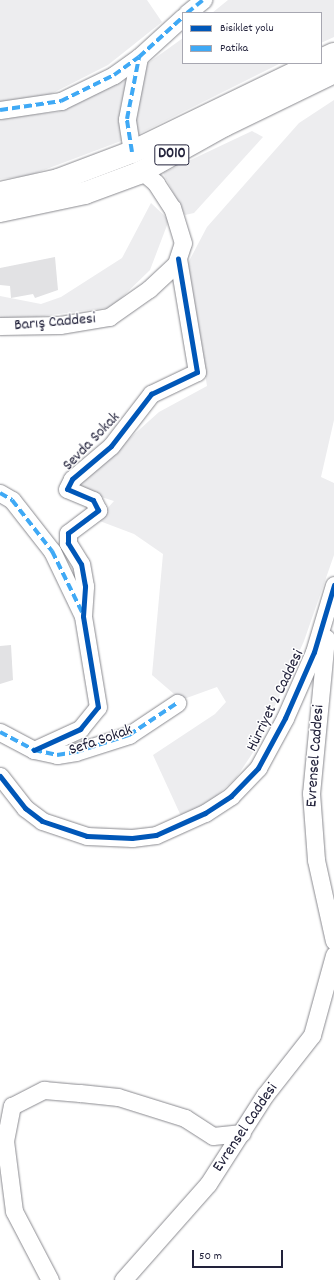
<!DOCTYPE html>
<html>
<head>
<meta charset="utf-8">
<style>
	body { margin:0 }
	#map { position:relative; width:334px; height:1280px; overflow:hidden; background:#fff; font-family:Dekko,sans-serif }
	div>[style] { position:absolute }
	.green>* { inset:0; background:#ededef }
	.building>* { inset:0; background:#e2e2e4 }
	.roads { filter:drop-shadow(0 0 1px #8a8a8f) drop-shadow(0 0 1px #8a8a8f) }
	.minor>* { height:17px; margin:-8.5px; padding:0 8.5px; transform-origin:8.5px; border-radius:8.5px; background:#fff }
	.highway>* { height:22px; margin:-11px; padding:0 11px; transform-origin:11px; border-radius:11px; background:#fff }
	.quiet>* { height:4px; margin-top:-2px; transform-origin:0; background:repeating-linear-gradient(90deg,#3fa9f5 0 8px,transparent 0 12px) }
	.cycleway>* { height:5px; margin:-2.5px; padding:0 2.5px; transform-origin:2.5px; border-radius:2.5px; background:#0057b8 }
	span { translate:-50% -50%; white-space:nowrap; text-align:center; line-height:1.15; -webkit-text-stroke:3px #fff; paint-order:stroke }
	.shield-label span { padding:1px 3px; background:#fff; border:1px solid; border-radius:3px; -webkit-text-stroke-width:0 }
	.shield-label { font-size:15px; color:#22223b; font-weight:700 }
	.street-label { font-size:16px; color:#22223b }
	.legend { position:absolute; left:182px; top:12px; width:140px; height:52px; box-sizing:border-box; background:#fff; border:1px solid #a7a7b1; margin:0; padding:5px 7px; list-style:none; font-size:12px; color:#22223b }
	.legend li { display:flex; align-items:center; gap:8px; height:20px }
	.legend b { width:20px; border:1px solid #a7a7b1 }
	.scale { position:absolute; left:192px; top:1250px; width:91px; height:18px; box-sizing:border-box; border:2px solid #22223b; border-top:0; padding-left:5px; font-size:12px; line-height:14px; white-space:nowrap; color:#22223b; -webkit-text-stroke:3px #fff; paint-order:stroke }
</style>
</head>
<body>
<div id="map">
	<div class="green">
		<div style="clip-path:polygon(0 0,147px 0,162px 22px,108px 65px,49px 95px,0 103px)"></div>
		<div style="clip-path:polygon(228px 0,334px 0,334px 37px,321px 43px,321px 13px,212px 13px)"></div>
		<div style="clip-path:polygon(183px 38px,183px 63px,281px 63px,137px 135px,28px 176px,0 179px,0 118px,58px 112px,123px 81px)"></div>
		<div style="clip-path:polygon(334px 100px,334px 420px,321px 477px,334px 483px,334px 555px,304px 641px,256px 748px,236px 778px,211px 801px,181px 816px,153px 755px,215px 714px,226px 702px,217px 687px,181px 700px,152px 675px,163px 554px,134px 534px,97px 520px,114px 501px,79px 490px,81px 482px,159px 412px,207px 386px,188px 263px,207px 227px,299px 123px)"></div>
		<div style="clip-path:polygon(252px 131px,263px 137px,194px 213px,185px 215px,163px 173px)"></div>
		<div style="clip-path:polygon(151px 203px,169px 220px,150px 270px,112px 307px,36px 317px,0 318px,0 296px,41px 304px,61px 297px,122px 258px)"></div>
	</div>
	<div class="building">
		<div style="clip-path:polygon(55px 257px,58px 290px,35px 298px,33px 294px,11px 298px,10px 286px,0 285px,0 268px)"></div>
		<div style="clip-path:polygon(11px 645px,13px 680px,0 684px,0 646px)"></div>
	</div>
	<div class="roads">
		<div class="minor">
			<div style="left:187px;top:13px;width:21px;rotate:-39deg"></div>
			<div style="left:0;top:110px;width:62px;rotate:-8.4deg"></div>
			<div style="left:61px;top:101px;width:59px;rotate:-26.1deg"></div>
			<div style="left:114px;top:75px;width:31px;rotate:-36deg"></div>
			<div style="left:132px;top:152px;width:33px;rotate:-99deg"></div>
			<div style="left:127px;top:119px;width:63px;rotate:-79deg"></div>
			<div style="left:139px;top:57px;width:59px;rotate:-42.3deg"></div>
			<div style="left:0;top:326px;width:60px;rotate:-1deg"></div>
			<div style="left:60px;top:325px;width:50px;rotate:-9.3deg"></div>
			<div style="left:109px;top:317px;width:49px;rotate:-35deg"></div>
			<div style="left:149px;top:289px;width:37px;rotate:-43deg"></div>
			<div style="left:176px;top:264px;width:22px;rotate:-72deg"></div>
			<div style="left:183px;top:243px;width:37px;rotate:-107deg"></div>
			<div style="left:172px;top:208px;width:30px;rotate:-123deg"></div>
			<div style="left:156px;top:183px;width:17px;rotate:-140deg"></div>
			<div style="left:0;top:493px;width:14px;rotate:30deg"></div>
			<div style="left:12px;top:500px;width:65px;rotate:51.9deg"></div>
			<div style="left:52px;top:551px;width:70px;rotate:64.5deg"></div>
			<div style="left:326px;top:638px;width:156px;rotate:95.5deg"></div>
			<div style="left:311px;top:793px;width:67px;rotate:85.7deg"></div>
			<div style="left:316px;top:860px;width:83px;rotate:77.5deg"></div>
			<div style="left:0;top:732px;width:38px;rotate:28deg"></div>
			<div style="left:34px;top:750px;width:24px;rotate:12deg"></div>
			<div style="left:57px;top:755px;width:19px;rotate:-9deg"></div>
			<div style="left:76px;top:752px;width:56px;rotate:-17.8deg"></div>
			<div style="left:129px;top:735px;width:58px;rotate:-33.7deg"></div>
			<div style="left:34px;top:750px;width:51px;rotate:-24.5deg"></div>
			<div style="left:80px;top:729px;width:28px;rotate:-51deg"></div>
			<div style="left:98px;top:707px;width:92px;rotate:-99.4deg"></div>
			<div style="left:83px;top:616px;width:30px;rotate:-86deg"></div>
			<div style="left:85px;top:586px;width:22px;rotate:-100deg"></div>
			<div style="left:81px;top:564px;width:25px;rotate:-122deg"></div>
			<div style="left:68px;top:543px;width:10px;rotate:-90deg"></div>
			<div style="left:68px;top:533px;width:38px;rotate:-37deg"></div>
			<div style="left:98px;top:510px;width:11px;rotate:-117deg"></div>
			<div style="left:93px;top:500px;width:28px;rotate:-157deg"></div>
			<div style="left:67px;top:489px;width:11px;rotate:-63deg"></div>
			<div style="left:72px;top:479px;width:51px;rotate:-40.2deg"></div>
			<div style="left:111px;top:446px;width:66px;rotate:-52.4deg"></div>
			<div style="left:151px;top:394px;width:51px;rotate:-25.6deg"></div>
			<div style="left:197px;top:372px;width:115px;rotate:-99.5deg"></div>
			<div style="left:0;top:776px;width:41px;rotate:52deg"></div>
			<div style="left:25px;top:808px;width:21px;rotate:37deg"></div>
			<div style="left:42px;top:821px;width:47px;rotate:18.4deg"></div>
			<div style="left:87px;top:836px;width:45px;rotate:2.5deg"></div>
			<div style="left:132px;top:838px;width:24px;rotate:-7deg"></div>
			<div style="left:156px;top:835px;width:54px;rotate:-24.2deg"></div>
			<div style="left:205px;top:813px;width:31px;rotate:-33deg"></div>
			<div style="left:231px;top:796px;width:39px;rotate:-46deg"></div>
			<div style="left:258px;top:768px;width:57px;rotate:-61.6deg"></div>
			<div style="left:285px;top:718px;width:72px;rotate:-66.3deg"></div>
			<div style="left:314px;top:652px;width:70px;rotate:-73.4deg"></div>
			<div style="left:50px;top:1280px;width:78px;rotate:-117.6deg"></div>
			<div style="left:14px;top:1211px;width:71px;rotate:-97.3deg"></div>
			<div style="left:5px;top:1141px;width:36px;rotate:-79deg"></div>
			<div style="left:12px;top:1106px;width:36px;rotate:-27deg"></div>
			<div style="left:44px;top:1090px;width:36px;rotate:5deg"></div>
			<div style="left:80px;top:1093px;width:38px;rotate:6deg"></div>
			<div style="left:118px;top:1097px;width:70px;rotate:17.4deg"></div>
			<div style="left:185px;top:1118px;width:33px;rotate:33deg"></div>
			<div style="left:213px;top:1136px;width:29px;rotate:-6deg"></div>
			<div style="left:123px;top:1280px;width:128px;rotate:-48.5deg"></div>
			<div style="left:208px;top:1184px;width:106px;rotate:-57.4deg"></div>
			<div style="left:265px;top:1095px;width:76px;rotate:-51.9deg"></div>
			<div style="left:312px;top:1035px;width:83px;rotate:-74.6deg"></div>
		</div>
		<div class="highway">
			<div style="left:321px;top:60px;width:14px;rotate:-25deg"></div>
			<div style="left:0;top:193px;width:59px;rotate:-12.6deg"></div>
			<div style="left:58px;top:180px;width:79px;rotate:-20.7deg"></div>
			<div style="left:132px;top:152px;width:203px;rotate:-25.9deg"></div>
			<div style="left:0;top:211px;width:87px;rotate:-12deg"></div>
			<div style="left:85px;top:193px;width:58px;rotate:-20.3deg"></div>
			<div style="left:139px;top:173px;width:98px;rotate:-29.2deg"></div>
			<div style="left:225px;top:125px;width:121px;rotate:-25.9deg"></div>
		</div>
	</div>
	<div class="quiet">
		<div style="left:187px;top:13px;width:21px;rotate:-39deg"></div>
		<div style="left:0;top:110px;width:62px;rotate:-8.4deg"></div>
		<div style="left:61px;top:101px;width:59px;rotate:-26.1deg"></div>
		<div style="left:114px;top:75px;width:31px;rotate:-36deg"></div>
		<div style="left:132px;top:152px;width:33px;rotate:-99deg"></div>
		<div style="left:127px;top:119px;width:63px;rotate:-79deg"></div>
		<div style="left:139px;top:57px;width:59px;rotate:-42.3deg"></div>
		<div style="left:0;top:493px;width:14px;rotate:30deg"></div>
		<div style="left:12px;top:500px;width:65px;rotate:51.9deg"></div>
		<div style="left:52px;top:551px;width:68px;rotate:63.8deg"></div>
		<div style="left:0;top:732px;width:38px;rotate:28deg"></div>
		<div style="left:34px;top:750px;width:24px;rotate:12deg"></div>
		<div style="left:57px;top:755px;width:19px;rotate:-9deg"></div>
		<div style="left:76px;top:752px;width:56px;rotate:-17.8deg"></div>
		<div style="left:129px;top:735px;width:58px;rotate:-33.7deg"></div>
	</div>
	<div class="cycleway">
		<div style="left:34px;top:750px;width:51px;rotate:-24.5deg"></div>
		<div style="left:80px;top:729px;width:28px;rotate:-51deg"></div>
		<div style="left:98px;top:707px;width:92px;rotate:-99.4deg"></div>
		<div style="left:83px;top:616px;width:30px;rotate:-86deg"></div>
		<div style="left:85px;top:586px;width:22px;rotate:-100deg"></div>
		<div style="left:81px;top:564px;width:25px;rotate:-122deg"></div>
		<div style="left:68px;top:543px;width:10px;rotate:-90deg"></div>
		<div style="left:68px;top:533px;width:38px;rotate:-37deg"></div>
		<div style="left:98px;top:510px;width:11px;rotate:-117deg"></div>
		<div style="left:93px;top:500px;width:28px;rotate:-157deg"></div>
		<div style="left:67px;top:489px;width:11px;rotate:-63deg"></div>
		<div style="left:72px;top:479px;width:51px;rotate:-40.2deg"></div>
		<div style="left:111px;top:446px;width:66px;rotate:-52.4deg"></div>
		<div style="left:151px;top:394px;width:51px;rotate:-25.6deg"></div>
		<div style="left:197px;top:372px;width:115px;rotate:-99.5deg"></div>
		<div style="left:0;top:776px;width:41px;rotate:52deg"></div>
		<div style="left:25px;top:808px;width:21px;rotate:37deg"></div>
		<div style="left:42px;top:821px;width:47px;rotate:18.4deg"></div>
		<div style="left:87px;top:836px;width:45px;rotate:2.5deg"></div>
		<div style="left:132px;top:838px;width:24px;rotate:-7deg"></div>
		<div style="left:156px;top:835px;width:54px;rotate:-24.2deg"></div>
		<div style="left:205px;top:813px;width:31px;rotate:-33deg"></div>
		<div style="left:231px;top:796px;width:39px;rotate:-46deg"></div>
		<div style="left:258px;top:768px;width:57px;rotate:-61.6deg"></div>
		<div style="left:285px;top:718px;width:72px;rotate:-66.3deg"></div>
		<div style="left:314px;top:652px;width:70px;rotate:-73.4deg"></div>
	</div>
	<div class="shield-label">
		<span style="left:172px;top:155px">D010</span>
	</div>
	<div class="street-label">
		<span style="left:55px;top:323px;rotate:-5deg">Barış Caddesi</span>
		<span style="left:92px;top:442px;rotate:-46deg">Sevda Sokak</span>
		<span style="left:276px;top:701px;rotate:-64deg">Hürriyet 2 Caddesi</span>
		<span style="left:101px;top:741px;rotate:-19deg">Sefa Sokak</span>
		<span style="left:316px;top:756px;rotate:-86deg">Evrensel Caddesi</span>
		<span style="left:246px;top:1128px;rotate:-56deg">Evrensel Caddesi</span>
	</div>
	<ul class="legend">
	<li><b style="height:5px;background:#0057b8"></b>Bisiklet yolu</li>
	<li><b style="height:5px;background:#3fa9f5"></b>Patika</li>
	</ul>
	<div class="scale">50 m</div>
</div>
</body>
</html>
